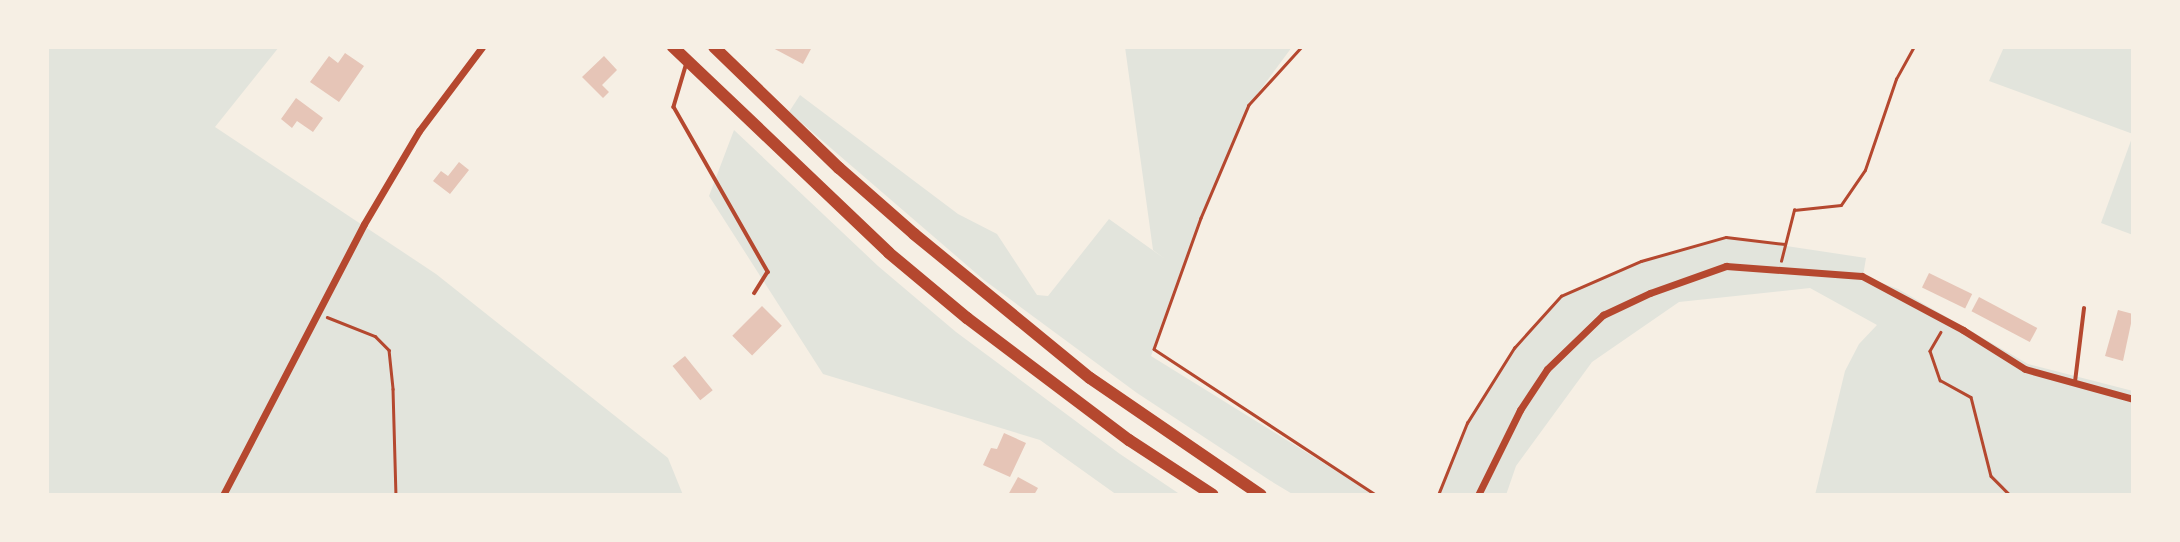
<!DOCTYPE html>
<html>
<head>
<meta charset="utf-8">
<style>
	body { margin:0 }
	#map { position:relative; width:2180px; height:542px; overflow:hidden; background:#f6efe4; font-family:"Playfair Display",serif }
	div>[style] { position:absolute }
	.green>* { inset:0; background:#e2e4dc }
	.building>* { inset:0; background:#e6c5b7; transform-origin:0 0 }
	.path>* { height:2.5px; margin:-1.25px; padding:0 1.25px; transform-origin:1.25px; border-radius:1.25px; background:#b5482f }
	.service>* { height:3.5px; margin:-1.75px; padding:0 1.75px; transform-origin:1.75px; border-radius:1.75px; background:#b5482f }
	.minor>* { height:7px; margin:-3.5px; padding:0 3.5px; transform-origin:3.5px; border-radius:3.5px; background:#b5482f }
	.trunk>* { height:12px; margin:-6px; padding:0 6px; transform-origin:6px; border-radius:6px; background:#b5482f }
	span { translate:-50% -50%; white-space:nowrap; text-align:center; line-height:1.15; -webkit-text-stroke:5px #f6efe4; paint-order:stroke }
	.frame { position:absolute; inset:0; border:49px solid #f6efe4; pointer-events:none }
</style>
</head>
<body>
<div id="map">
	<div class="green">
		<div style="clip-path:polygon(47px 47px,279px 47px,215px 127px,436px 274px,668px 458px,683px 495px,47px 495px)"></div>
		<div style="clip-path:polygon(1125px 47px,1292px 47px,1249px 105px,1199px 224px,1151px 356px,1375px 495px,1294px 495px,1274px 483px,1137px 393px,984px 280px,789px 112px,800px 95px,958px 214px,997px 234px,1037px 295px,1048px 296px,1109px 219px,1165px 259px,1153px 250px)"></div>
		<div style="clip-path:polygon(2004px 47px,2133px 47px,2133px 134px,1989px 81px)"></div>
		<div style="clip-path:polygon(734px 130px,878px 266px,956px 332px,1120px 454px,1181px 495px,1117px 495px,1040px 440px,823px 374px,709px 196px)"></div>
		<div style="clip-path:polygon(2133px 135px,2133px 235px,2101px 223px)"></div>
		<div style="clip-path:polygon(1726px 237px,1866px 258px,1863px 276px,1898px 289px,2028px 364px,2133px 391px,2133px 495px,1815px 495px,1845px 371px,1859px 344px,1877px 325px,1810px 288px,1679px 302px,1592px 362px,1516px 466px,1506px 495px,1438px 495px,1467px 423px,1514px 348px,1561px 296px,1641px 261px)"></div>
	</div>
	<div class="building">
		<div style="clip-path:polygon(771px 47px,812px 47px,803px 64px)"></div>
		<div style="clip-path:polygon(345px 53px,364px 66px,339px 102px,310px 82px,329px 56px,338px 63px)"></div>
		<div style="clip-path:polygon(604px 56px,617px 70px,602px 85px,609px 92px,603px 98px,582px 77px)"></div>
		<div style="clip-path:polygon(296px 98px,323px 118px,313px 132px,297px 121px,292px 128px,281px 119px)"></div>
		<div style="clip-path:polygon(459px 162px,469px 170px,450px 194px,433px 181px,441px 171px,448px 176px)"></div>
		<div style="left:1929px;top:273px;width:48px;height:16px;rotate:26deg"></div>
		<div style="left:1979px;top:297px;width:66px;height:16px;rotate:28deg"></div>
		<div style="left:762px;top:306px;width:28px;height:42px;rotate:45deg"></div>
		<div style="clip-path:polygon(2118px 310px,2133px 314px,2123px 361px,2105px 356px)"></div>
		<div style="left:685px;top:356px;width:44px;height:16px;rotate:51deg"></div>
		<div style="clip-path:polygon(1004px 433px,1026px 443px,1010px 477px,983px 465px,991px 448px,997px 449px)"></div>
		<div style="clip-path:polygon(1018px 477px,1038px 488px,1034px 495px,1008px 495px)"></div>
	</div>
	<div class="path">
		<div style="left:1302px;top:47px;width:79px;rotate:132.4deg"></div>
		<div style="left:1249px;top:105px;width:123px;rotate:113deg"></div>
		<div style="left:1201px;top:218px;width:139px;rotate:109.7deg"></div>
		<div style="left:1154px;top:349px;width:266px;rotate:33.3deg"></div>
		<div style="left:1781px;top:261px;width:53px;rotate:-75.7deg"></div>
		<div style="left:1794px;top:210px;width:47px;rotate:-6.1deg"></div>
		<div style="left:1841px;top:205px;width:42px;rotate:-55.6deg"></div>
		<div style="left:1865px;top:170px;width:96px;rotate:-71.2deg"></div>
		<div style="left:1896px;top:79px;width:37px;rotate:-61deg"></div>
		<div style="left:327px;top:317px;width:52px;rotate:21.6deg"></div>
		<div style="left:375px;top:336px;width:20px;rotate:45deg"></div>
		<div style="left:389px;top:350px;width:39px;rotate:84deg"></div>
		<div style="left:393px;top:389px;width:106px;rotate:88.4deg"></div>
		<div style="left:1941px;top:332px;width:22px;rotate:120deg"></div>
		<div style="left:1930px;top:351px;width:31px;rotate:71deg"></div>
		<div style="left:1940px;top:380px;width:35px;rotate:29deg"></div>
		<div style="left:1971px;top:397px;width:81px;rotate:75.8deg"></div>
		<div style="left:1991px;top:476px;width:27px;rotate:45deg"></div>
		<div style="left:1438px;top:495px;width:78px;rotate:-68.1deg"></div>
		<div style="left:1467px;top:423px;width:89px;rotate:-57.9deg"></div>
		<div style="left:1514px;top:348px;width:70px;rotate:-47.9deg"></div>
		<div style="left:1561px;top:296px;width:87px;rotate:-23.6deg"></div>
		<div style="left:1641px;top:261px;width:88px;rotate:-15.8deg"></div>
		<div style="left:1726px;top:237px;width:59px;rotate:6.8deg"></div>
	</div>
	<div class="service">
		<div style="left:687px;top:63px;width:46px;rotate:106.5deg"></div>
		<div style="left:674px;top:107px;width:190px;rotate:60.3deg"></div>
		<div style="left:768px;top:272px;width:25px;rotate:122deg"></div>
		<div style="left:2075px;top:382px;width:74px;rotate:-83deg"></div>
	</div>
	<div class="minor">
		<div style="left:223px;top:495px;width:305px;rotate:-62.5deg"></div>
		<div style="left:364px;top:224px;width:108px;rotate:-59.4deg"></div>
		<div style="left:419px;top:131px;width:105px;rotate:-53.1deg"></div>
		<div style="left:1478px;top:495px;width:95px;rotate:-63.7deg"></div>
		<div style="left:1520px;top:410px;width:49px;rotate:-56.6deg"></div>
		<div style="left:1547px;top:369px;width:78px;rotate:-44deg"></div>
		<div style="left:1603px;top:315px;width:52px;rotate:-25.1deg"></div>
		<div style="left:1650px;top:293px;width:81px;rotate:-19.6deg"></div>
		<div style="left:1726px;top:266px;width:136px;rotate:4.2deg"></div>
		<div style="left:1862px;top:276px;width:115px;rotate:28.1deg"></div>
		<div style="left:1963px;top:330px;width:73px;rotate:32.2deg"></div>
		<div style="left:2025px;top:369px;width:112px;rotate:15.5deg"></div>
	</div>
	<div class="trunk">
		<div style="left:673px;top:47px;width:298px;rotate:43.6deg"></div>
		<div style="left:889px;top:253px;width:102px;rotate:39.8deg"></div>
		<div style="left:967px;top:318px;width:203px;rotate:37deg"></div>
		<div style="left:1129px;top:440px;width:100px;rotate:33.2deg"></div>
		<div style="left:714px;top:47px;width:174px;rotate:44.1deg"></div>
		<div style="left:839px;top:168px;width:100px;rotate:41.3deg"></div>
		<div style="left:914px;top:234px;width:227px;rotate:39.3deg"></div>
		<div style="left:1090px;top:378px;width:207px;rotate:34.4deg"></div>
	</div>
	<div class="frame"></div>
</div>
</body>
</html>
